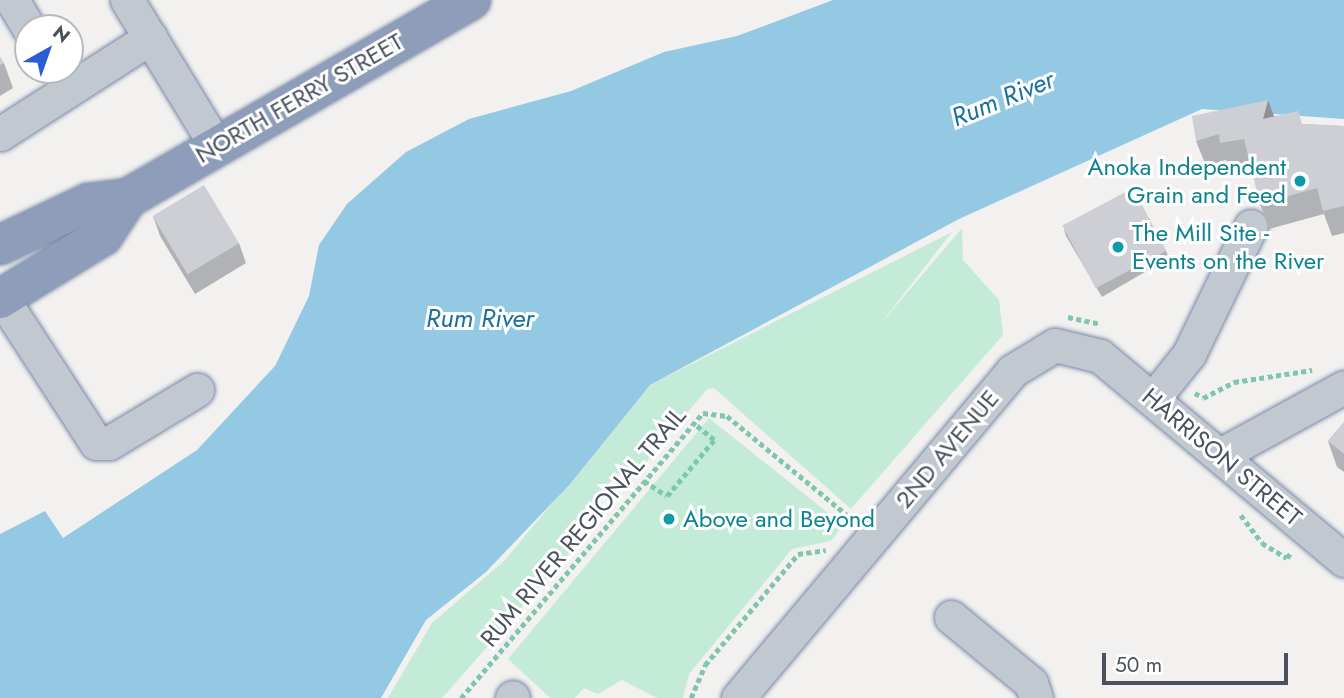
<!DOCTYPE html>
<html>
<head>
<meta charset="utf-8">
<style>
	body { margin:0 }
	#map { position:relative; width:1344px; height:698px; overflow:hidden; background:#f2f1f0; font-family:Jost,sans-serif }
	div>[style] { position:absolute }
	.green>* { inset:0; background:#c3ebd8 }
	.water>* { inset:0; background:#94c9e4 }
	.path>* { height:4.5px; margin-top:-2.25px; transform-origin:0; background:repeating-linear-gradient(90deg,#7ec6ad 0 5px,transparent 0 8.5px) }
	.roads { filter:drop-shadow(0 0 2px #7888a6) drop-shadow(0 0 2px #7888a6) }
	.minor>* { height:33px; margin:-16.5px; padding:0 16.5px; transform-origin:16.5px; border-radius:16.5px; background:#c2c8d0 }
	.highway>* { height:38px; margin:-19px; padding:0 19px; transform-origin:19px; border-radius:19px; background:#8d9dba }
	.wall>* { inset:0; background:#b1b2b6 }
	.shaded-wall>* { inset:0; background:#909194 }
	.building>* { inset:0; background:#cecfd4; transform-origin:0 0 }
	.dots>* { width:19px; height:19px; translate:-50% -50%; box-sizing:border-box; border:4px solid #fff; border-radius:50% }
	span { translate:-50% -50%; white-space:nowrap; text-align:center; line-height:1.15; -webkit-text-stroke:6px #fff; paint-order:stroke }
	.street-label { font-size:24px; color:#4a515c }
	.culture-label { font-size:24px; color:#0d838f }
	.right { translate:-100% -50%; text-align:right }
	.left { translate:0 -50%; text-align:left }
	.water-label { font-size:26px; color:#1a719f; font-style:italic }
	.north { position:absolute; left:14px; top:14px; width:70px; height:70px; box-sizing:border-box; background:#fff; border:2px solid #b7b9be; border-radius:50%; rotate:40deg; font-size:19px; font-weight:700; line-height:28px; text-align:center; color:#4a515c }
	.north::after { content:''; display:block; margin:auto; width:24px; height:32px; background:#2a5dd3; clip-path:polygon(50% 0,100% 100%,50% 72%,0 100%) }
	.scale { position:absolute; left:1102px; top:653px; width:186px; height:32px; box-sizing:border-box; border:4px solid #4a515c; border-top:0; padding-left:9px; font-size:21px; line-height:24px; white-space:nowrap; color:#4a515c; -webkit-text-stroke:5px #fff; paint-order:stroke }
</style>
</head>
<body>
<div id="map">
	<div class="green">
		<div style="clip-path:polygon(962px 228px,963px 260px,999px 300px,1003px 335px,851px 509px,714px 388px,707px 389px,629px 482px,617px 473px,586px 513px,596px 523px,442px 698px,388px 698px,432px 623px,505px 560px,650px 385px,952px 232px,878px 327px)"></div>
		<div style="clip-path:polygon(709px 418px,843px 525px,831px 541px,792px 549px,689px 674px,683px 698px,657px 698px,622px 680px,598px 694px,584px 688px,575px 698px,550px 698px,508px 659px)"></div>
	</div>
	<div class="water">
		<div style="clip-path:polygon(833px 0,1344px 0,1344px 119px,1202px 109px,959px 219px,650px 385px,570px 484px,486px 572px,426px 620px,381px 698px,0 698px,0 534px,45px 511px,63px 538px,197px 450px,275px 366px,309px 296px,319px 245px,347px 204px,406px 152px,469px 119px,571px 91px,664px 52px,737px 36px)"></div>
	</div>
	<div class="path">
		<div style="left:1068px;top:317px;width:33px;rotate:12deg"></div>
		<div style="left:1195px;top:393px;width:9px;rotate:32deg"></div>
		<div style="left:1203px;top:398px;width:35px;rotate:-27deg"></div>
		<div style="left:1234px;top:382px;width:79px;rotate:-8.7deg"></div>
		<div style="left:644px;top:481px;width:27px;rotate:33deg"></div>
		<div style="left:667px;top:496px;width:73px;rotate:-50deg"></div>
		<div style="left:714px;top:440px;width:26px;rotate:-141deg"></div>
		<div style="left:1241px;top:515px;width:35px;rotate:53deg"></div>
		<div style="left:1262px;top:543px;width:29px;rotate:31deg"></div>
		<div style="left:1287px;top:558px;width:7px;rotate:-56deg"></div>
		<div style="left:461px;top:698px;width:374px;rotate:-49.7deg"></div>
		<div style="left:703px;top:413px;width:24px;rotate:7deg"></div>
		<div style="left:727px;top:416px;width:162px;rotate:39.5deg"></div>
		<div style="left:691px;top:698px;width:36px;rotate:-67deg"></div>
		<div style="left:705px;top:665px;width:145px;rotate:-50deg"></div>
		<div style="left:798px;top:554px;width:28px;rotate:-8deg"></div>
	</div>
	<div class="roads">
		<div class="minor">
			<div style="left:12px;top:0;width:33px;rotate:59deg"></div>
			<div style="left:127px;top:0;width:171px;rotate:58.6deg"></div>
			<div style="left:0;top:134px;width:179px;rotate:-32.7deg"></div>
			<div style="left:0;top:295px;width:176px;rotate:57deg"></div>
			<div style="left:96px;top:443px;width:13px"></div>
			<div style="left:109px;top:443px;width:103px;rotate:-31.1deg"></div>
			<div style="left:1153px;top:399px;width:58px;rotate:-51.3deg"></div>
			<div style="left:1189px;top:354px;width:142px;rotate:-64.2deg"></div>
			<div style="left:1220px;top:455px;width:141px;rotate:-28.7deg"></div>
			<div style="left:951px;top:617px;width:104px;rotate:39.5deg"></div>
			<div style="left:1031px;top:683px;width:16px;rotate:72deg"></div>
			<div style="left:512px;top:698px;width:1px;rotate:-45deg"></div>
			<div style="left:738px;top:698px;width:427px;rotate:-50deg"></div>
			<div style="left:1012px;top:371px;width:50px;rotate:-31.2deg"></div>
			<div style="left:1055px;top:345px;width:46px;rotate:13.7deg"></div>
			<div style="left:1100px;top:356px;width:318px;rotate:39.9deg"></div>
		</div>
		<div class="highway">
			<div style="left:0;top:245px;width:98px;rotate:-25.5deg"></div>
			<div style="left:88px;top:203px;width:40px;rotate:-7.1deg"></div>
			<div style="left:128px;top:198px;width:396px;rotate:-30deg"></div>
			<div style="left:0;top:299px;width:121px;rotate:-31.5deg"></div>
			<div style="left:103px;top:236px;width:45px;rotate:-56.7deg"></div>
		</div>
	</div>
	<div class="wall">
		<div style="clip-path:polygon(0 57px,4px 63px,13px 88px,0 96px)"></div>
		<div style="clip-path:polygon(1268px 100px,1274px 116px,1302px 124px,1344px 126px,1344px 233px,1332px 236px,1324px 214px,1269px 229px,1260px 204px,1251px 165px,1229px 169px,1226px 160px,1206px 166px,1196px 141px)"></div>
		<div style="clip-path:polygon(153px 216px,239px 243px,246px 263px,195px 294px,160px 236px)"></div>
		<div style="clip-path:polygon(1064px 229px,1166px 251px,1169px 258px,1102px 297px,1066px 236px)"></div>
		<div style="clip-path:polygon(1344px 422px,1344px 472px,1337px 467px,1328px 441px)"></div>
	</div>
	<div class="shaded-wall">
		<div style="clip-path:polygon(1268px 100px,1277px 125px,1263px 119px)"></div>
	</div>
	<div class="building">
		<div style="clip-path:polygon(0 57px,4px 63px,0 65px)"></div>
		<div style="clip-path:polygon(1268px 100px,1263px 119px,1298px 111px,1302px 124px,1344px 126px,1344px 206px,1323px 211px,1317px 188px,1260px 204px,1244px 139px,1220px 143px,1219px 134px,1196px 141px,1192px 116px)"></div>
		<div style="left:204px;top:185px;width:68px;height:60px;rotate:59deg"></div>
		<div style="left:1133px;top:188px;width:71px;height:80px;rotate:62deg"></div>
		<div style="clip-path:polygon(1344px 422px,1344px 454px,1328px 441px)"></div>
	</div>
	<div class="dots">
		<div style="left:1300px;top:181px;background:#0f9aa8"></div>
		<div style="left:1118px;top:247px;background:#0f9aa8"></div>
		<div style="left:669px;top:519px;background:#0f9aa8"></div>
	</div>
	<div class="street-label">
		<span style="left:299px;top:98px;rotate:-30deg">NORTH FERRY STREET</span>
		<span style="left:947px;top:449px;rotate:-50deg">2ND AVENUE</span>
		<span style="left:1222px;top:457px;rotate:40deg">HARRISON STREET</span>
		<span style="left:583px;top:527px;rotate:-50deg">RUM RIVER REGIONAL TRAIL</span>
	</div>
	<div class="culture-label">
		<span class="right" style="left:1286px;top:181px">Anoka Independent<br>Grain and Feed</span>
		<span class="left" style="left:1132px;top:247px">The Mill Site -<br>Events on the River</span>
		<span class="left" style="left:683px;top:519px">Above and Beyond</span>
	</div>
	<div class="water-label">
		<span style="left:1003px;top:99px;rotate:-22deg">Rum River</span>
		<span style="left:480px;top:319px">Rum River</span>
	</div>
	<div class="north">N</div>
	<div class="scale">50 m</div>
</div>
</body>
</html>
